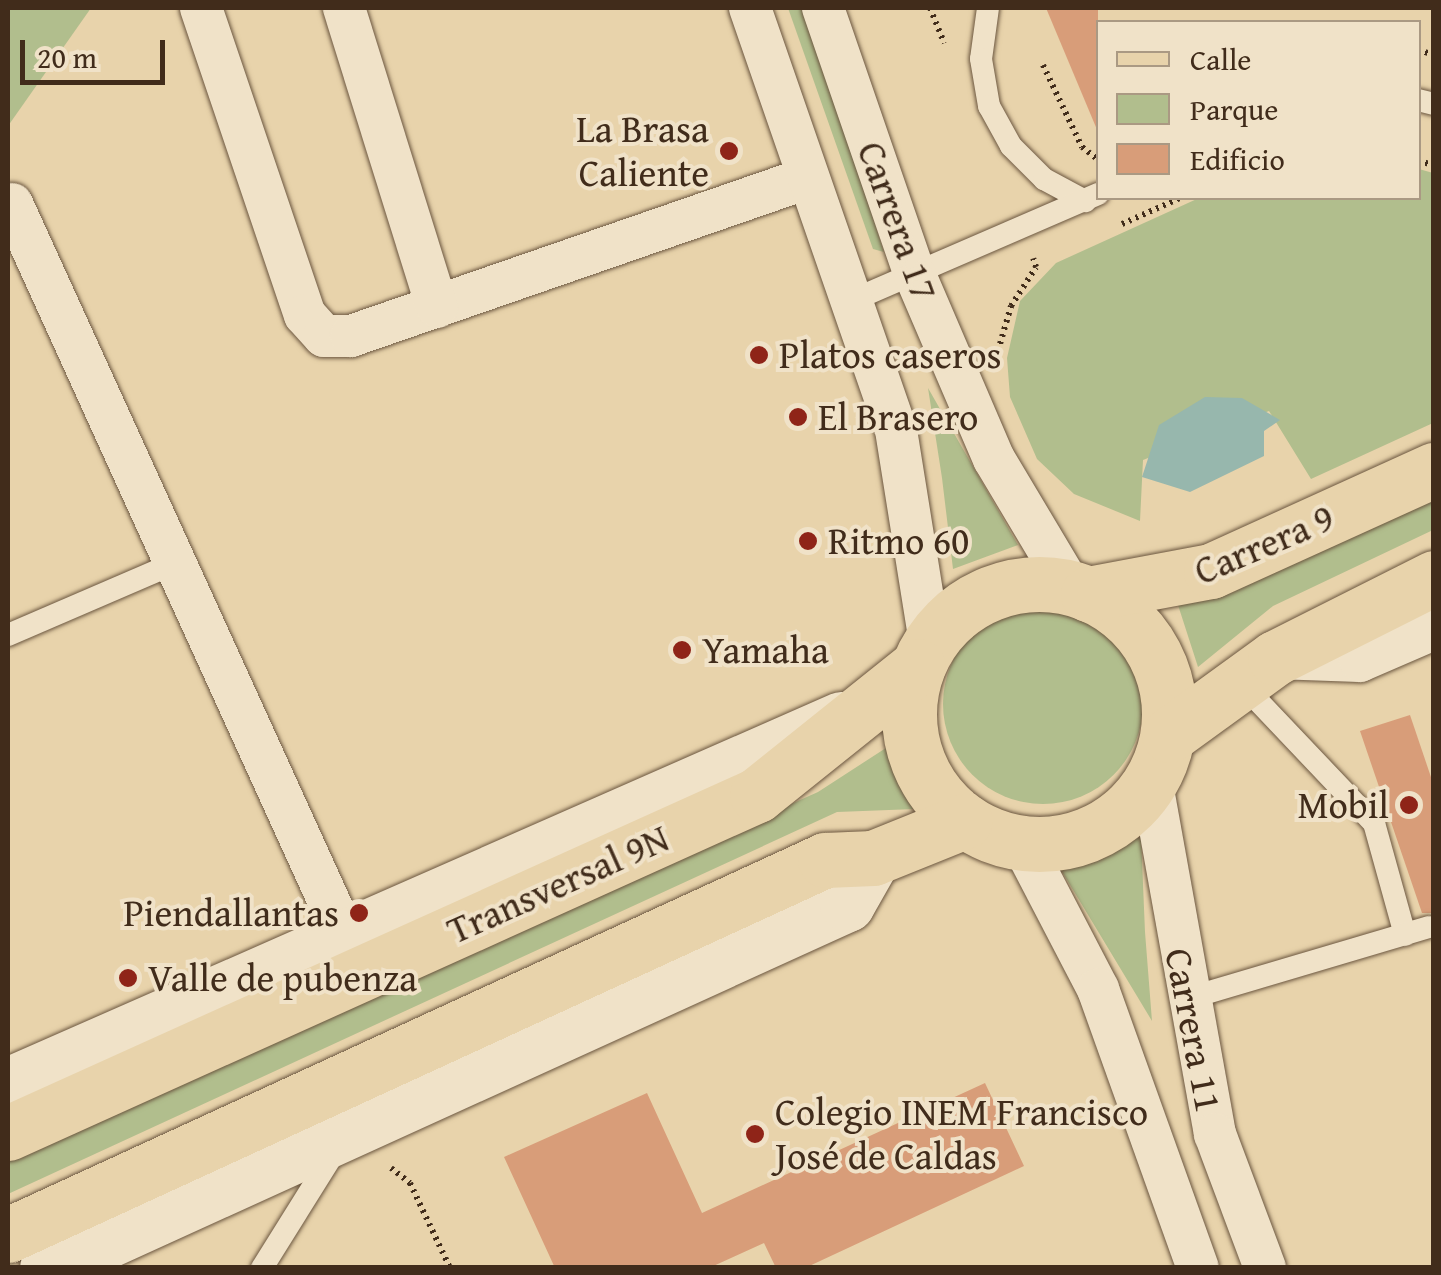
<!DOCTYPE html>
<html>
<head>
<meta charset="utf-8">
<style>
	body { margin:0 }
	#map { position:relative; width:1441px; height:1275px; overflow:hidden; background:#e8d3ab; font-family:"Gentium Book Plus",serif }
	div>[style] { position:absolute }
	.green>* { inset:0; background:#b1be8d }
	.round { border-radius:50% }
	.water>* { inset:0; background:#97b7ad }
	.building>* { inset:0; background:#d89d79 }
	.path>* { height:6px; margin-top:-3px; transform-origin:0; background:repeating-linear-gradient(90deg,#412c1b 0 2.5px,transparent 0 7.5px) }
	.roads { filter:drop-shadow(0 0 2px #6b563f) drop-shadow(0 0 2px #6b563f) }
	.service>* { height:22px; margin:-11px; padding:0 11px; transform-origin:11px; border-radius:11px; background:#f0e2c8 }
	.minor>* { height:42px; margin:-21px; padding:0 21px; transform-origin:21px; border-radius:21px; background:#f0e2c8 }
	.secondary>* { height:55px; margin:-27.5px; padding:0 27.5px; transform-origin:27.5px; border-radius:27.5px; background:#f0e2c8 }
	.primary>* { height:55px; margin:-27.5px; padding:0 27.5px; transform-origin:27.5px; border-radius:27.5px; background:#e8d3ab }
	.primary>.ring { margin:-27.5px; padding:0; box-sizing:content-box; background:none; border:55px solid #e8d3ab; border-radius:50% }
	.dots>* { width:28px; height:28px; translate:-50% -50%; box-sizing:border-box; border:5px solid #f0e2c8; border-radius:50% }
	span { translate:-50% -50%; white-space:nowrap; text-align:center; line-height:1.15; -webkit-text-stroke:8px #f0e2c8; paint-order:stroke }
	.poi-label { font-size:38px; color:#412c1b }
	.right { translate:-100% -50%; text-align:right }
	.left { translate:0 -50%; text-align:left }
	.street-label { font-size:38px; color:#412c1b }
	.frame { position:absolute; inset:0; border:10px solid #412c1b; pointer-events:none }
	.legend { position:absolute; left:1096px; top:20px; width:325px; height:180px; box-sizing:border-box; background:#f0e2c8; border:2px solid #aa9983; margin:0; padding:12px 18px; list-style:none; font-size:30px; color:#412c1b }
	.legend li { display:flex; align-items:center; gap:20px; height:50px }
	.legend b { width:50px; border:2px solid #aa9983 }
	.scale { position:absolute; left:20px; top:40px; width:145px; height:45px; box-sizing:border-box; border:5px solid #412c1b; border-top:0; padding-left:12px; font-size:30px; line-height:35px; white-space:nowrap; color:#412c1b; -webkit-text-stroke:8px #f0e2c8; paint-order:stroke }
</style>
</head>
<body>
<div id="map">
	<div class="green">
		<div style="clip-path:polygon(8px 8px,91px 8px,8px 126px)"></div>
		<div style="clip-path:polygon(788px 8px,805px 8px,884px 252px,873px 249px)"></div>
		<div style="clip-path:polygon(1419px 169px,1433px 173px,1433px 423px,1311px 479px,1269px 411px,1143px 460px,1140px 521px,1074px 494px,1037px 459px,1010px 397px,1007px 358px,1020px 301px,1056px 263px,1199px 198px,1418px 198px)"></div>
		<div style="clip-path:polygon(928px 388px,1018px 545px,953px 569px,942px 478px)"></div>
		<div style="clip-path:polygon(1433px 489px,1433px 530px,1273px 606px,1198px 667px,1178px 605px)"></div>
		<div class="round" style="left:943px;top:604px;width:200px;height:200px"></div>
		<div style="clip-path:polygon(889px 746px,915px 809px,837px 812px,8px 1194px,8px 1155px,818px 792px)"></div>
		<div style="clip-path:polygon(1141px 836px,1145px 932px,1152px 1021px,1061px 870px,1107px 857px)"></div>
	</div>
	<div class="water">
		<div style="clip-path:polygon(1205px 397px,1242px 398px,1280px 420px,1264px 431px,1264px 456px,1190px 492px,1142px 477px,1159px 425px)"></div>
	</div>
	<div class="building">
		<div style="clip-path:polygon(1046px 8px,1098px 8px,1098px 132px)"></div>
		<div style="clip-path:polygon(1410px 715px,1434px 786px,1434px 913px,1422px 913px,1360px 731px)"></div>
		<div style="clip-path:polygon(985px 1083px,1024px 1166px,805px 1268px,776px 1268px,764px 1243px,709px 1268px,555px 1268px,504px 1157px,647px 1093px,702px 1213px)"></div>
	</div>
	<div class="path">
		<div style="left:930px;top:8px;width:38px;rotate:68deg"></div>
		<div style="left:1418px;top:50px;width:17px;rotate:17deg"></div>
		<div style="left:1043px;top:65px;width:91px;rotate:64.6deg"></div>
		<div style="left:1082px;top:147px;width:18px;rotate:38deg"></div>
		<div style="left:1418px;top:161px;width:16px;rotate:14deg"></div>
		<div style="left:1122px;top:224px;width:64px;rotate:-24.1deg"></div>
		<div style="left:998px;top:351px;width:47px;rotate:-73.9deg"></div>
		<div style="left:1011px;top:306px;width:46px;rotate:-57.3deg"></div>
		<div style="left:1036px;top:267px;width:9px;rotate:-108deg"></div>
		<div style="left:391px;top:1168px;width:24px;rotate:38deg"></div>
		<div style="left:410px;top:1183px;width:94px;rotate:64.8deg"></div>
	</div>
	<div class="roads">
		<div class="service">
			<div style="left:988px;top:8px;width:51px;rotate:97.8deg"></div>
			<div style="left:981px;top:59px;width:48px;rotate:80.3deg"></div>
			<div style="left:989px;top:106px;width:46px;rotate:61.2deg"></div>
			<div style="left:1011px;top:146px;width:47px;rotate:45deg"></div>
			<div style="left:1044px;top:179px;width:47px;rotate:28.2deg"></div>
			<div style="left:1418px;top:100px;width:16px;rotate:14deg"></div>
			<div style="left:853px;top:300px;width:267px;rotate:-23.4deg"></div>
			<div style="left:8px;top:635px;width:182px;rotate:-23.3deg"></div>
			<div style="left:1240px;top:682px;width:195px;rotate:46.5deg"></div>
			<div style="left:1374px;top:823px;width:116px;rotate:74.5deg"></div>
			<div style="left:1186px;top:999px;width:253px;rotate:-16.5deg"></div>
			<div style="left:262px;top:1268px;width:142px;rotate:-58deg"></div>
		</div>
		<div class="minor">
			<div style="left:201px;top:8px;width:324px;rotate:71.3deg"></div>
			<div style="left:305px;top:315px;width:28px;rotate:48deg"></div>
			<div style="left:324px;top:336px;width:27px"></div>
			<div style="left:351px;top:336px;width:484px;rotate:-19.1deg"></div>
			<div style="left:344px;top:8px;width:313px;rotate:72.7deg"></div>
			<div style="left:750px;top:8px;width:447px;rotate:70.9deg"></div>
			<div style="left:896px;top:430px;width:210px;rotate:80.9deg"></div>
			<div style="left:823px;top:8px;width:282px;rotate:71deg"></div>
			<div style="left:915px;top:275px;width:200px;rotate:66.8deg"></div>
			<div style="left:994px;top:459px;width:150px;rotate:59.2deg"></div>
			<div style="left:12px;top:204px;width:834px;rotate:65.56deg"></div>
			<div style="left:1276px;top:658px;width:84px;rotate:2deg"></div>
			<div style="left:1360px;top:661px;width:81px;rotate:-23.4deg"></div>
			<div style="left:1152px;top:784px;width:356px;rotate:79.8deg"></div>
			<div style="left:1215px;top:1134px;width:143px;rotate:69.5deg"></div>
			<div style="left:1021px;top:841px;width:167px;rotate:62.5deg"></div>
			<div style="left:1098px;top:989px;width:296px;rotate:70.3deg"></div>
		</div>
		<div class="secondary">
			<div style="left:8px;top:1085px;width:910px;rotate:-23.72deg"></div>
			<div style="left:47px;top:1268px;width:879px;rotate:-24.47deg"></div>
			<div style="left:847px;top:904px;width:53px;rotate:-60.5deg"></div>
		</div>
		<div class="primary">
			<div class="ring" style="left:909px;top:584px;width:205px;height:205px"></div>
			<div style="left:1088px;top:594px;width:125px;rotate:-10.6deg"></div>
			<div style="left:1211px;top:571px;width:245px;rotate:-24.4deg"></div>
			<div style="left:1169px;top:735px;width:131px;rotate:-36deg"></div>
			<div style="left:1275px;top:658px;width:178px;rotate:-26.7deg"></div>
			<div style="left:8px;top:1133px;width:822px;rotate:-24.29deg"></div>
			<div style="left:757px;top:795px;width:206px;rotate:-38.7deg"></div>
			<div style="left:8px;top:1235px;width:899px;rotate:-24.65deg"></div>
			<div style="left:825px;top:860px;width:48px;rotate:-2.4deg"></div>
			<div style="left:873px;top:858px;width:99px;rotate:-21.9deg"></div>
		</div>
	</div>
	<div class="dots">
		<div style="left:729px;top:151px;background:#8f2418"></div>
		<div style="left:759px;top:355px;background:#8f2418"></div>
		<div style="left:798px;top:417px;background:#8f2418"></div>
		<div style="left:808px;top:541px;background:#8f2418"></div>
		<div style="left:682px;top:650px;background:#8f2418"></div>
		<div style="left:1409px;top:805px;background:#8f2418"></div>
		<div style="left:359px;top:913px;background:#8f2418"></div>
		<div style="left:128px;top:978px;background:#8f2418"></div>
		<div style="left:755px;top:1134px;background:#8f2418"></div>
	</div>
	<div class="poi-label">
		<span class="right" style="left:709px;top:151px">La Brasa<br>Caliente</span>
		<span class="left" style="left:779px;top:355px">Platos caseros</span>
		<span class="left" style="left:818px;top:417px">El Brasero</span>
		<span class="left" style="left:828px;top:541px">Ritmo 60</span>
		<span class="left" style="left:702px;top:650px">Yamaha</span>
		<span class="right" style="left:1389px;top:805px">Mobil</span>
		<span class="right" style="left:339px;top:913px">Piendallantas</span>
		<span class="left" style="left:148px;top:978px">Valle de pubenza</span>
		<span class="left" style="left:775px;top:1134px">Colegio INEM Francisco<br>José de Caldas</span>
	</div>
	<div class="street-label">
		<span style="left:898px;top:221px;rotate:70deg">Carrera 17</span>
		<span style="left:1264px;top:544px;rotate:-23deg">Carrera 9</span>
		<span style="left:558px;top:884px;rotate:-24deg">Transversal 9N</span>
		<span style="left:1194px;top:1030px;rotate:79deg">Carrera 11</span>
	</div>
	<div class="frame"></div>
	<ul class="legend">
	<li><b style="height:12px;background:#e8d3ab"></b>Calle</li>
	<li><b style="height:28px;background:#b1be8d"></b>Parque</li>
	<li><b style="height:28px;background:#d89d79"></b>Edificio</li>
	</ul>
	<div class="scale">20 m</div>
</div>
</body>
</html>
